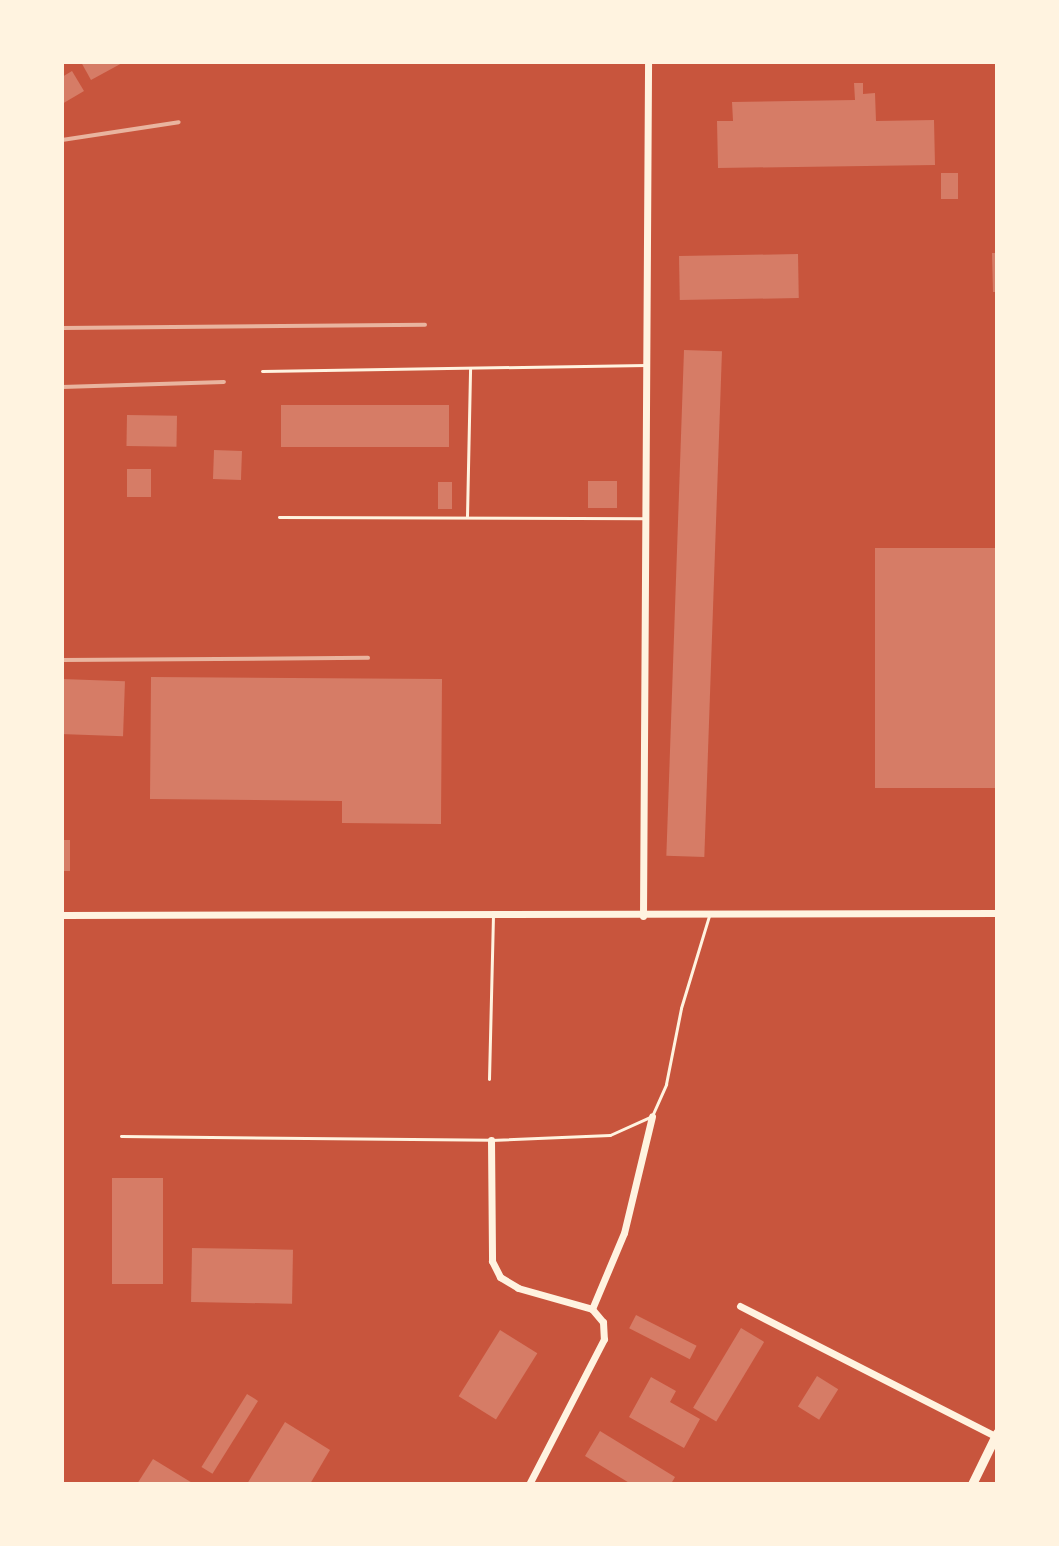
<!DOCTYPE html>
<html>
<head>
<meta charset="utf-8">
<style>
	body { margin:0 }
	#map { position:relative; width:1059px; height:1546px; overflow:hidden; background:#c8553d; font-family:"IBM Plex Sans",sans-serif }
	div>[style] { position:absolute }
	.building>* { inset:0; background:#d67c66; transform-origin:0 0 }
	.service>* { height:3px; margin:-1.5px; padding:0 1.5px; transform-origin:1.5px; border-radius:1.5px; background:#fff3e0 }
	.minor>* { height:7px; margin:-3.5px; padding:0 3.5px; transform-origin:3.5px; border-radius:3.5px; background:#fff3e0 }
	.secondary>* { height:9px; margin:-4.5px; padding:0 4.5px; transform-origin:4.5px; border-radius:4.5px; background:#fff3e0 }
	.rail>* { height:4px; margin:-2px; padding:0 2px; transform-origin:2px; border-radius:2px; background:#e9b49f }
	span { translate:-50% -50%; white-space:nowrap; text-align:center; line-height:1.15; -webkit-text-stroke:7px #fff3e0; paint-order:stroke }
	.frame { position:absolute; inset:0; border:64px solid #fff3e0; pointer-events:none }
</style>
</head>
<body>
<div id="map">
	<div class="building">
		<div style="clip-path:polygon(81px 62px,124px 62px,91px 80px)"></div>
		<div style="clip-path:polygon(72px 71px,84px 91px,62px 104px,62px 77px)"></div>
		<div style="clip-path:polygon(854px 83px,863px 83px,863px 94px,875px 93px,876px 121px,934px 120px,935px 165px,718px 168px,717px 121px,733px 121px,732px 102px,855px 100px)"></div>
		<div style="left:941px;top:173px;width:17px;height:26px"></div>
		<div style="clip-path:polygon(992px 253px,997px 253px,997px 292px,993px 292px)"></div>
		<div style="left:798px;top:254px;width:44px;height:119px;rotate:89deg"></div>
		<div style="left:684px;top:350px;width:38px;height:506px;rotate:2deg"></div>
		<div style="left:281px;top:405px;width:168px;height:42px"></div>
		<div style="left:127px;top:415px;width:50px;height:31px;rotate:1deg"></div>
		<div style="left:214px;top:450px;width:28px;height:29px;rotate:2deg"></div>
		<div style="left:127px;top:469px;width:24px;height:28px"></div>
		<div style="left:588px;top:481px;width:29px;height:27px"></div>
		<div style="left:438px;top:482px;width:14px;height:27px"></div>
		<div style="left:997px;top:548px;width:240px;height:122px;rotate:90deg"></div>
		<div style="clip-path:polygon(151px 677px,442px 679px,441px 824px,342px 823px,342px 801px,150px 799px)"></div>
		<div style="left:62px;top:679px;width:63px;height:55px;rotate:2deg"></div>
		<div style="left:62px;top:840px;width:8px;height:31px"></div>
		<div style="left:112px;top:1178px;width:51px;height:106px"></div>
		<div style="left:192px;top:1248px;width:101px;height:54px;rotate:1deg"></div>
		<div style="left:636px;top:1315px;width:68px;height:15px;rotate:27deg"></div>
		<div style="left:741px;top:1328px;width:27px;height:93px;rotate:31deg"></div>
		<div style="left:500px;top:1330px;width:44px;height:78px;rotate:32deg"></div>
		<div style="left:817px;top:1376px;width:25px;height:36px;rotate:32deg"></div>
		<div style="clip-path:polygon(651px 1377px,676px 1391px,670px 1402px,700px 1419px,684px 1448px,629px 1417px)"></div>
		<div style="left:247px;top:1394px;width:13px;height:86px;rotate:32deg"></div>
		<div style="clip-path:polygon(285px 1422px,330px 1450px,310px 1484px,247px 1484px)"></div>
		<div style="clip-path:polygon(600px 1431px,675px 1477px,671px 1484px,631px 1484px,585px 1456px)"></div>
		<div style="clip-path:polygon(153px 1459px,194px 1484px,137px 1484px)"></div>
	</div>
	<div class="service">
		<div style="left:262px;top:371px;width:384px;rotate:-0.9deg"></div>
		<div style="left:467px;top:516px;width:148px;rotate:-88.8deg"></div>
		<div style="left:279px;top:517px;width:366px;rotate:0.2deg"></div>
		<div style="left:489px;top:1079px;width:163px;rotate:-88.6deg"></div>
		<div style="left:121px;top:1136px;width:370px;rotate:0.6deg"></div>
		<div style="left:491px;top:1140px;width:119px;rotate:-2.4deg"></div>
		<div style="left:610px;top:1135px;width:46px;rotate:-24.3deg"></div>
		<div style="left:652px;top:1116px;width:35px;rotate:-66deg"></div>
		<div style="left:666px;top:1084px;width:77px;rotate:-78.8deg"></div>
		<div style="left:681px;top:1008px;width:96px;rotate:-73.1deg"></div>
	</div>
	<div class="minor">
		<div style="left:62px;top:915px;width:935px;rotate:-0.12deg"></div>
		<div style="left:643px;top:916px;width:854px;rotate:-89.66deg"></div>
		<div style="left:491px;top:1140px;width:121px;rotate:89.5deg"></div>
		<div style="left:492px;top:1261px;width:18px;rotate:63deg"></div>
		<div style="left:500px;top:1277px;width:21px;rotate:31deg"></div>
		<div style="left:518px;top:1288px;width:77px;rotate:15.8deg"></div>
		<div style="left:592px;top:1309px;width:17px;rotate:50deg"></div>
		<div style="left:603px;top:1322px;width:17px;rotate:87deg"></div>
		<div style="left:604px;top:1339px;width:163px;rotate:117.3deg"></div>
		<div style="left:740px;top:1306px;width:286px;rotate:27deg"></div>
		<div style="left:592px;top:1309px;width:82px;rotate:-67.2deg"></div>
		<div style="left:624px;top:1233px;width:120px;rotate:-76.5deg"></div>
	</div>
	<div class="secondary">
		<div style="left:972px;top:1484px;width:57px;rotate:-63.9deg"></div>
	</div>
	<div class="rail">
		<div style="left:62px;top:140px;width:118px;rotate:-8.7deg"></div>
		<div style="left:62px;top:328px;width:363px;rotate:-0.5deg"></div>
		<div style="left:62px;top:387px;width:162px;rotate:-1.8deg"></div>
		<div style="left:62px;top:660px;width:306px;rotate:-0.4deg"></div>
	</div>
	<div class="frame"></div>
</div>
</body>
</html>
